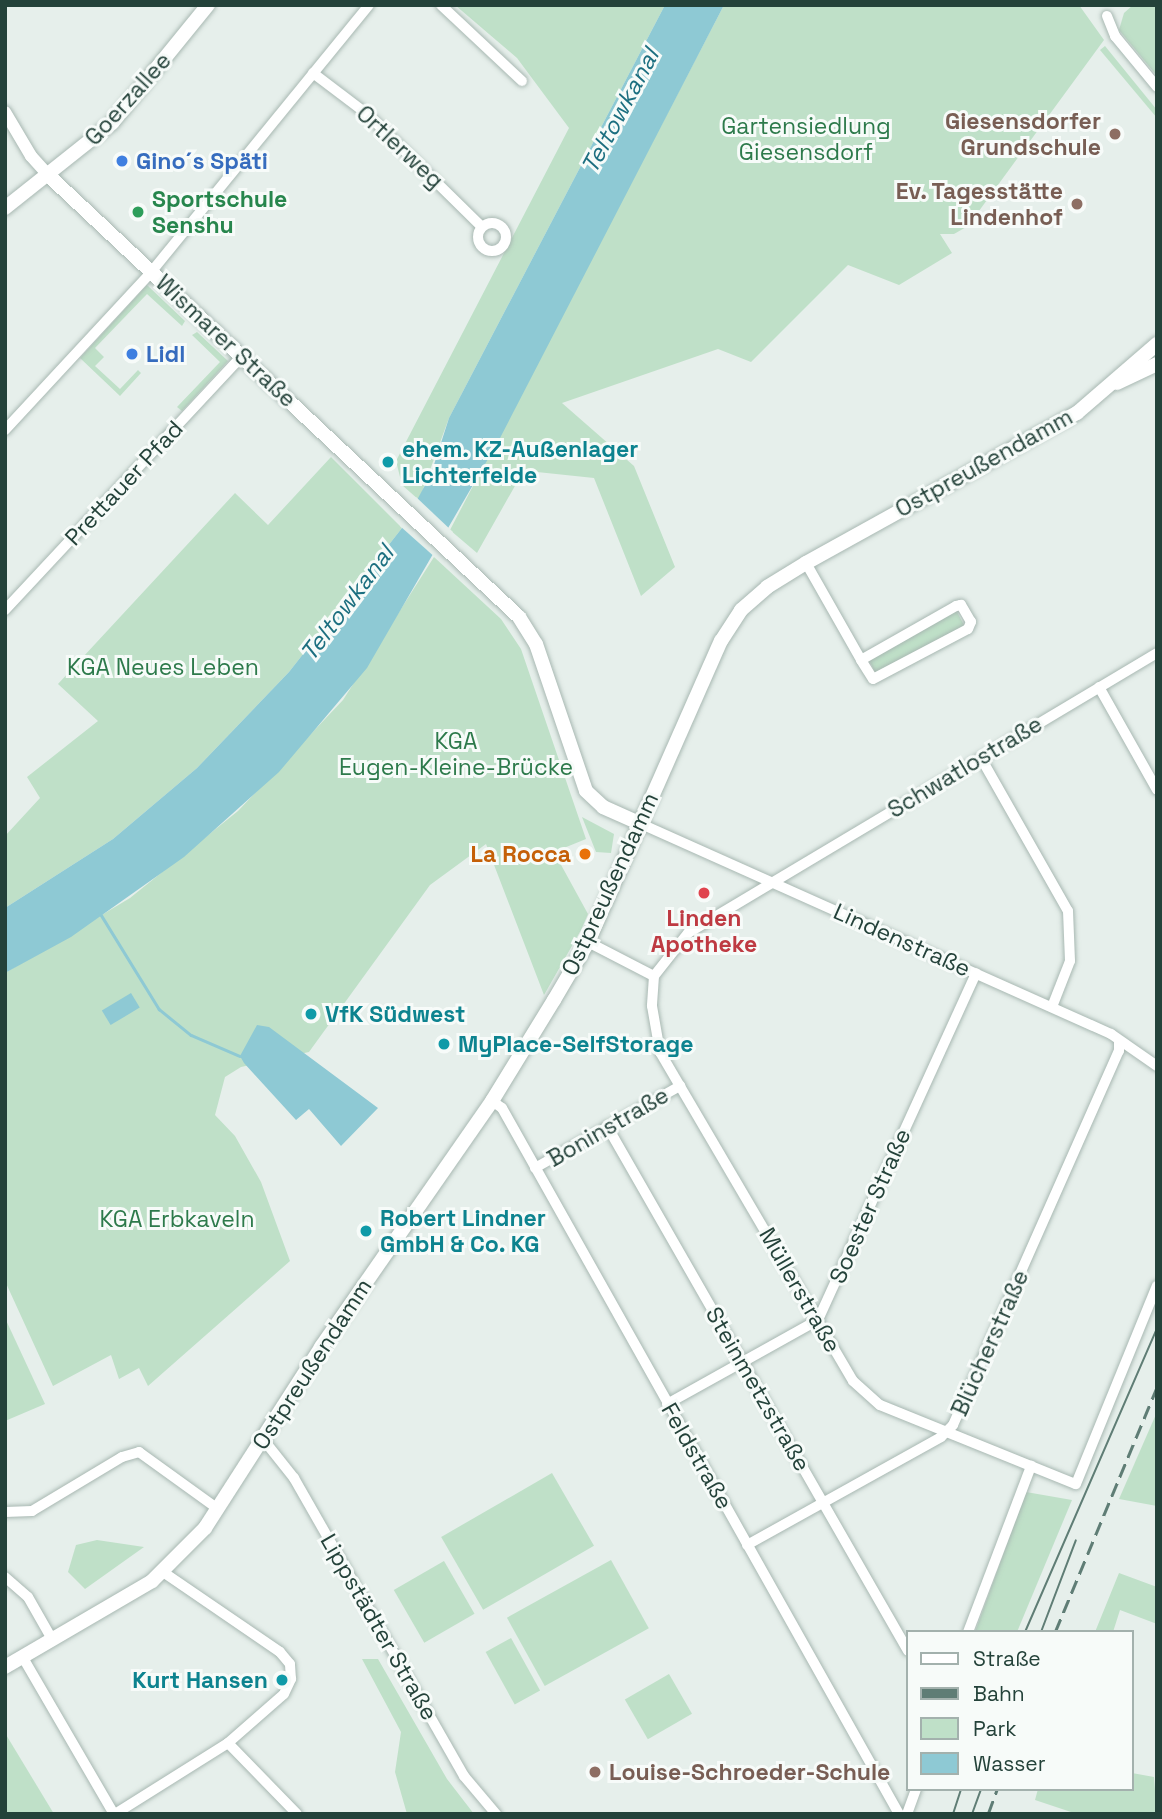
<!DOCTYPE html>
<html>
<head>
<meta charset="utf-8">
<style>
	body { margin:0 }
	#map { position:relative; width:1162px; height:1819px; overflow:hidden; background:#e6efeb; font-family:"Space Grotesk",sans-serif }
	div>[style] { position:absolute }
	.green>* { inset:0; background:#bfe0c8; transform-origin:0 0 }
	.water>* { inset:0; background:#8ec9d4; transform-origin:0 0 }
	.pier>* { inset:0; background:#e6efeb }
	.stream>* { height:2.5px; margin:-1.25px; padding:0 1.25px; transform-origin:1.25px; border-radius:1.25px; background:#8ec9d4 }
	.roads { filter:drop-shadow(0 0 2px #a8b8b2) drop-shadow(0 0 2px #a8b8b2) }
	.minor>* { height:10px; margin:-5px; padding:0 5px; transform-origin:5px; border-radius:5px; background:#fff }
	.minor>.ring { margin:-5px; padding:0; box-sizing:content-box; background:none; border:10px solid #fff; border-radius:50% }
	.tertiary>* { height:12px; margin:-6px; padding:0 6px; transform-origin:6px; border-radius:6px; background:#fff }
	.secondary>* { height:14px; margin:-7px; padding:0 7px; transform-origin:7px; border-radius:7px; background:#fff }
	.tram>* { height:2px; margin:-1px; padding:0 1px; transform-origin:1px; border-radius:1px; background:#5f7d75 }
	.rail>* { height:2.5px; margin-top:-1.25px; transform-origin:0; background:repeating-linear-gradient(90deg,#5f7d75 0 14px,transparent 0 21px) }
	.dots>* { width:19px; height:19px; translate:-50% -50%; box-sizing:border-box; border:4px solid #f7fbf9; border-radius:50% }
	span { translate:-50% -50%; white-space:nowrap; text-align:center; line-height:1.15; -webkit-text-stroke:6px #f7fbf9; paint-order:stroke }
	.street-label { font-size:23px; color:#24423a }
	.education-label { font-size:23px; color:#785e54; font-weight:700 }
	.right { translate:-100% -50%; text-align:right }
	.left { translate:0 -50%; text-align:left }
	.park-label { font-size:23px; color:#2d7a4b }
	.shop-label { font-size:23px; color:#366cbe; font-weight:700 }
	.leisure-label { font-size:23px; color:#27864d; font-weight:700 }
	.culture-label { font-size:23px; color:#0d838f; font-weight:700 }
	.food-label { font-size:23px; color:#c56008; font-weight:700 }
	.health-label { font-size:23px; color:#be3a42; font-weight:700 }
	.water-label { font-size:24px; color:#1c6f80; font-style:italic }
	.frame { position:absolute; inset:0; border:7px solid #24423a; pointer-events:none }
	.legend { position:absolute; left:906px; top:1630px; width:228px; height:161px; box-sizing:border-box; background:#f7fbf9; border:2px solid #a3b1ad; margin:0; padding:9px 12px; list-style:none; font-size:21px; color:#24423a }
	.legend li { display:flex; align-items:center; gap:14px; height:35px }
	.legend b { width:35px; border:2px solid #a3b1ad }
</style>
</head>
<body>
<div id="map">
	<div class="green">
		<div style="clip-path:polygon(455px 5px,665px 5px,449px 418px,419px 500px,402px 485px,396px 461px,569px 128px,517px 58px)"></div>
		<div style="clip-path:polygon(724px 5px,1079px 5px,1104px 40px,968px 226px,954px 234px,940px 234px,952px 253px,899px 285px,848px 265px,751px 362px,718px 349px,562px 403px,634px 466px,675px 567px,641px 596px,594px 478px,537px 472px,516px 484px,477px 553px,450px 530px)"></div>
		<div style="clip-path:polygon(1133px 5px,1157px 5px,1157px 76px,1119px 30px,1124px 13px)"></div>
		<div style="clip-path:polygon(1105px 46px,1157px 110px,1157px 118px,1100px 50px)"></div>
		<div style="clip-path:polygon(147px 285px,185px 321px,182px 326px,147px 294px,95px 348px,104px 357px,95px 366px,120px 389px,138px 370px,141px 373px,120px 396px,80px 358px)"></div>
		<div style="clip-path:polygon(197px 332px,228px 361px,182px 411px,177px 407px,220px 362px,192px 335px)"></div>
		<div style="clip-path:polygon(331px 457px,402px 528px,289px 672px,197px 768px,113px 839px,5px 908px,5px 836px,40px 798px,27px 777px,98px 721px,58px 684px,235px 493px,268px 525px)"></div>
		<div style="clip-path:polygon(434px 557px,501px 619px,521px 649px,586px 839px,554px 852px,588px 914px,581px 930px,544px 995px,486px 844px,430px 885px,309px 1052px,241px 1067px,225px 1077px,215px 1115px,235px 1136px,261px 1182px,290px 1261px,148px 1386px,139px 1368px,119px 1379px,111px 1355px,53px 1386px,5px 1281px,5px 973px,130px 898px,238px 811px,343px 700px)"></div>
		<div style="clip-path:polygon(956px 610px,965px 627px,876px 674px,869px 660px)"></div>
		<div style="clip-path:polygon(582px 817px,614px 834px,611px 853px,596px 852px)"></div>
		<div style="clip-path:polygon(5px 1318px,45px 1404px,5px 1421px)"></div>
		<div style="clip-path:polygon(1157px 1412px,1157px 1506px,1119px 1499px,1150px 1428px)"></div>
		<div style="left:552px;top:1473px;width:84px;height:128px;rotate:60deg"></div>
		<div style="clip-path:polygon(1026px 1492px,1072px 1500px,1017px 1632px,975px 1632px)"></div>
		<div style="clip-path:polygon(97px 1540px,144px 1547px,85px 1589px,68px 1572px,76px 1545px)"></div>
		<div style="left:611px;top:1560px;width:78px;height:119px;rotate:61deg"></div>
		<div style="left:444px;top:1561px;width:61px;height:58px;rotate:60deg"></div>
		<div style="clip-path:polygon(1119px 1573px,1157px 1587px,1157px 1624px,1120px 1610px,1113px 1632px,1095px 1632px)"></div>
		<div style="left:511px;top:1638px;width:60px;height:29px;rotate:61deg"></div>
		<div style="clip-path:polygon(362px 1659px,378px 1659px,447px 1779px,474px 1814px,407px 1814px,395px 1772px,401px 1732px)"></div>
		<div style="left:669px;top:1674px;width:46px;height:51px;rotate:60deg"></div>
		<div style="clip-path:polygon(5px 1733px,54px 1814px,5px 1814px)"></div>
		<div style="clip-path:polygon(1132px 1773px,1154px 1777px,1157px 1814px,1077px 1814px,1035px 1800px,1038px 1789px,1132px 1789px)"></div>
	</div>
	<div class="water">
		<div style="clip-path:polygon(665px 5px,724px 5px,499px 440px,367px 668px,279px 772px,184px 857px,71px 937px,5px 973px,5px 908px,113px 839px,197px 768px,289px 672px,402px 528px,431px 474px,449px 418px)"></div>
		<div style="left:131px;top:993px;width:17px;height:34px;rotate:59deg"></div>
		<div style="clip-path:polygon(257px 1025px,269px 1027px,378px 1108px,341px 1146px,309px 1109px,296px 1120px,244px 1063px,240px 1056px)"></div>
	</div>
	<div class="pier">
		<div style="clip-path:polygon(416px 497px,453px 532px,437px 559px,400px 526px)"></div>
	</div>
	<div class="stream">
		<div style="left:100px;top:913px;width:113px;rotate:58.4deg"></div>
		<div style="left:159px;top:1009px;width:41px;rotate:39.1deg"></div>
		<div style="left:191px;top:1035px;width:53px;rotate:23.2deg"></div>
	</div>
	<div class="roads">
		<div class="minor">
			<div style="left:441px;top:5px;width:111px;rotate:43.2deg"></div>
			<div style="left:1107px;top:16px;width:22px;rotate:68deg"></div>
			<div style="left:1115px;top:36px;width:66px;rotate:50.5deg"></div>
			<div style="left:313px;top:73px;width:68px;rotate:37.2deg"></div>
			<div style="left:367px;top:114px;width:161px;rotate:44.5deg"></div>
			<div class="ring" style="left:478px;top:223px;width:18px;height:18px"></div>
			<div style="left:5px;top:430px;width:217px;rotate:-47.2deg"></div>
			<div style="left:152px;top:271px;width:343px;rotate:-50.8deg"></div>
			<div style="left:806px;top:563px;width:112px;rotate:60.4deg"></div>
			<div style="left:861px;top:660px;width:22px;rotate:58deg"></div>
			<div style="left:873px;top:679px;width:107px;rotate:-27.8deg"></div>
			<div style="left:968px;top:629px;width:8px;rotate:-67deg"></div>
			<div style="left:971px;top:622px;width:20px;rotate:-120deg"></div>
			<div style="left:961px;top:605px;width:5px;rotate:169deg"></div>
			<div style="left:956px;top:606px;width:109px;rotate:150.4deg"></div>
			<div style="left:5px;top:610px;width:347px;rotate:-47deg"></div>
			<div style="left:1157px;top:653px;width:546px;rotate:149.16deg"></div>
			<div style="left:688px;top:933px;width:55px;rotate:128.3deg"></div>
			<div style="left:654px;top:976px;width:30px;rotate:94deg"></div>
			<div style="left:652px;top:1006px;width:47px;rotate:80.1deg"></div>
			<div style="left:660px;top:1052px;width:381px;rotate:59.6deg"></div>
			<div style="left:853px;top:1381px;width:36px;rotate:42deg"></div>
			<div style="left:880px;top:1405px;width:211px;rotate:22deg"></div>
			<div style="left:1076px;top:1484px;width:214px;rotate:-67.8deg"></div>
			<div style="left:1099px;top:687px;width:118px;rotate:60.6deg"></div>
			<div style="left:981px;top:758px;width:176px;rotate:60.4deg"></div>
			<div style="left:1068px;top:911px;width:50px;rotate:87.7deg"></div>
			<div style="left:1070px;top:961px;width:49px;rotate:111.4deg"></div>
			<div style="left:639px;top:823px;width:517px;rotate:24.09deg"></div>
			<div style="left:1111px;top:1034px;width:56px;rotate:34.8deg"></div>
			<div style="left:588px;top:942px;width:74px;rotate:27.3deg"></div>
			<div style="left:492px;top:1101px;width:12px;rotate:35deg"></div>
			<div style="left:502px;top:1108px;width:810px;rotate:60.65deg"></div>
			<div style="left:607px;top:1126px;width:605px;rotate:60.17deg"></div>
			<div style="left:535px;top:1168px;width:167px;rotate:-29.5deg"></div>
			<div style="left:667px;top:1404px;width:173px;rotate:-29.1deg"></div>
			<div style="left:818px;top:1320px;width:381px;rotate:-65.5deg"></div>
			<div style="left:263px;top:1439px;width:50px;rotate:51.5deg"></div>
			<div style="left:294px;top:1478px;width:343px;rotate:60.3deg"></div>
			<div style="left:464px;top:1776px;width:50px;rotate:49.9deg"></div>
			<div style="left:5px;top:1512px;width:27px;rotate:-2deg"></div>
			<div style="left:32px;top:1511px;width:105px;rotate:-31deg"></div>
			<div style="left:122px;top:1457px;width:18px;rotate:-16deg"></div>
			<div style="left:139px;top:1452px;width:97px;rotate:35.8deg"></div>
			<div style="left:747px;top:1545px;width:222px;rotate:-29.1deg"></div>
			<div style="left:941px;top:1437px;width:17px;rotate:-45deg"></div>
			<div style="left:953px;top:1425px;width:409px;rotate:-66.1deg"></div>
			<div style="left:1119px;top:1051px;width:9px;rotate:-90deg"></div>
			<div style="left:5px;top:1577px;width:30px;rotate:41deg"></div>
			<div style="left:28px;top:1597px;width:48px;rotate:60.3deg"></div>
			<div style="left:968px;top:1632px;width:178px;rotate:-69.2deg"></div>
			<div style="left:22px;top:1656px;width:183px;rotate:59.8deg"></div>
			<div style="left:228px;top:1743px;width:99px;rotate:45.8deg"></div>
			<div style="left:115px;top:1814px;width:133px;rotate:-32.1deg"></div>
			<div style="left:228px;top:1743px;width:74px;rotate:-41.2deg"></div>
			<div style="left:284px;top:1694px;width:17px;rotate:-65deg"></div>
			<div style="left:291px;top:1679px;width:15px;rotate:-94deg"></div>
			<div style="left:290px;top:1664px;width:16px;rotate:-130deg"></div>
			<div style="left:280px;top:1652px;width:142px;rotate:-145.6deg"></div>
			<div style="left:907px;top:1814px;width:27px;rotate:-70deg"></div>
		</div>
		<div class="tertiary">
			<div style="left:5px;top:112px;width:51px;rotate:59.4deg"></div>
			<div style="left:31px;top:156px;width:25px;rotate:48deg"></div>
		</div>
		<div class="secondary">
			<div style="left:48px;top:175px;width:646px;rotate:43.18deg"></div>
			<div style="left:519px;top:617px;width:32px;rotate:58deg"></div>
			<div style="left:536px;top:644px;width:155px;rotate:71.2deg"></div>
			<div style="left:586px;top:791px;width:23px;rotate:43deg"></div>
			<div style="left:603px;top:807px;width:39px;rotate:24deg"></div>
			<div style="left:5px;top:208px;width:137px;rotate:-38.5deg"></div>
			<div style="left:112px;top:123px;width:152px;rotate:-50.9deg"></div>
			<div style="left:1117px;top:383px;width:44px;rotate:-25.4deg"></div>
			<div style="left:5px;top:1667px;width:170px;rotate:-30.3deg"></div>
			<div style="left:152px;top:1581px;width:75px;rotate:-45deg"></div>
			<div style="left:205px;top:1528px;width:215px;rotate:-57.3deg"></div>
			<div style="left:321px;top:1347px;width:300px;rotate:-55.2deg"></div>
			<div style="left:492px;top:1101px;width:119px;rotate:-58.5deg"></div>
			<div style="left:554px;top:1000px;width:67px;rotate:-59.6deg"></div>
			<div style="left:588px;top:942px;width:329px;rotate:-66.2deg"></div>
			<div style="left:721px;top:641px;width:37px;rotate:-57deg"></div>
			<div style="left:741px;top:610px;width:35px;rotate:-41deg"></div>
			<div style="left:767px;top:587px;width:46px;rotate:-31.6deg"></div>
			<div style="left:806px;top:563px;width:310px;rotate:-29deg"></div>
			<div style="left:1077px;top:413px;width:106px;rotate:-40.8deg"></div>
		</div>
	</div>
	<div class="tram">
		<div style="left:1025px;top:1632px;width:331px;rotate:-66.5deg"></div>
		<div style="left:1041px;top:1632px;width:98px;rotate:-69.2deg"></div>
		<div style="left:953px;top:1814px;width:26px;rotate:-72deg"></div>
		<div style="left:972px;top:1814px;width:27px;rotate:-70deg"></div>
	</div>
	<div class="rail">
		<div style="left:1055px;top:1632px;width:265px;rotate:-67.4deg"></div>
		<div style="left:988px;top:1814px;width:27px;rotate:-70deg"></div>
	</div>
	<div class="dots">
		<div style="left:1115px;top:134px;background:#8d6e63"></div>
		<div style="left:122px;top:161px;background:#3f7fe0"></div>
		<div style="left:1077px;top:204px;background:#8d6e63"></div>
		<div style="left:138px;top:212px;background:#2e9e5b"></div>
		<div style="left:132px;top:354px;background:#3f7fe0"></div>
		<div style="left:388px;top:462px;background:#0f9aa8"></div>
		<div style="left:585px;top:854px;background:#e8710a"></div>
		<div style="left:704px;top:893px;background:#e0444e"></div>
		<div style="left:311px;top:1014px;background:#0f9aa8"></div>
		<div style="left:444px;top:1044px;background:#0f9aa8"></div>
		<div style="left:366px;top:1231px;background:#0f9aa8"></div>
		<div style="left:282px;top:1680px;background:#0f9aa8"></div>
		<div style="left:595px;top:1772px;background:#8d6e63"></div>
	</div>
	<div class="street-label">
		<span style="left:128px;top:99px;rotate:-48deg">Goerzallee</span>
		<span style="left:400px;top:147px;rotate:43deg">Ortlerweg</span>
		<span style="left:226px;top:341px;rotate:43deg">Wismarer Straße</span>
		<span style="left:984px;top:463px;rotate:-29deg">Ostpreußendamm</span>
		<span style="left:124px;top:483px;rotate:-47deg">Prettauer Pfad</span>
		<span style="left:965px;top:767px;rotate:-31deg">Schwatlostraße</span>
		<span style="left:610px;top:884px;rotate:-65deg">Ostpreußendamm</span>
		<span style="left:902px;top:940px;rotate:24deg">Lindenstraße</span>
		<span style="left:608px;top:1127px;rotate:-30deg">Boninstraße</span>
		<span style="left:870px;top:1206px;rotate:-66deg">Soester Straße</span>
		<span style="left:800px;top:1290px;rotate:60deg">Müllerstraße</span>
		<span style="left:990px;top:1343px;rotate:-66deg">Blücherstraße</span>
		<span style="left:312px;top:1364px;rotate:-57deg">Ostpreußendamm</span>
		<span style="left:758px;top:1389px;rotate:60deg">Steinmetzstraße</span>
		<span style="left:697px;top:1456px;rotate:60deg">Feldstraße</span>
		<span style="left:379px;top:1627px;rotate:60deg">Lippstädter Straße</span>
	</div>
	<div class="education-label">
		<span class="right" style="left:1101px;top:134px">Giesensdorfer<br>Grundschule</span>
		<span class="right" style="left:1063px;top:204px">Ev. Tagesstätte<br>Lindenhof</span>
		<span class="left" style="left:609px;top:1772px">Louise-Schroeder-Schule</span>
	</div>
	<div class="park-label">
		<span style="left:806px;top:139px">Gartensiedlung<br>Giesensdorf</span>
		<span style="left:163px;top:667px">KGA Neues Leben</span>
		<span style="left:456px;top:754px">KGA<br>Eugen-Kleine-Brücke</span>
		<span style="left:177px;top:1219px">KGA Erbkaveln</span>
	</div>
	<div class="shop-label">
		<span class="left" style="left:136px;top:161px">Gino´s Späti</span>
		<span class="left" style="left:146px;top:354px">Lidl</span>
	</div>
	<div class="leisure-label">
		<span class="left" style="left:152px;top:212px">Sportschule<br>Senshu</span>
	</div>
	<div class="culture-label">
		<span class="left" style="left:402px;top:462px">ehem. KZ-Außenlager<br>Lichterfelde</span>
		<span class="left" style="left:325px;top:1014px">VfK Südwest</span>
		<span class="left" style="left:458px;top:1044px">MyPlace-SelfStorage</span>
		<span class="left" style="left:380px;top:1231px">Robert Lindner<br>GmbH &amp; Co. KG</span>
		<span class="right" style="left:268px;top:1680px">Kurt Hansen</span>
	</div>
	<div class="food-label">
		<span class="right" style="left:571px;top:854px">La Rocca</span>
	</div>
	<div class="health-label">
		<span style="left:704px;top:931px">Linden<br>Apotheke</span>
	</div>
	<div class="water-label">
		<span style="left:620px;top:111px;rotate:-62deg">Teltowkanal</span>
		<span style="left:347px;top:603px;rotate:-53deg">Teltowkanal</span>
	</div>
	<div class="frame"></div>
	<ul class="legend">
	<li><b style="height:9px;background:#fff"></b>Straße</li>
	<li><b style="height:9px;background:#5f7d75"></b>Bahn</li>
	<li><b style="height:19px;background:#bfe0c8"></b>Park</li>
	<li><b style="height:19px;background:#8ec9d4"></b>Wasser</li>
	</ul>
</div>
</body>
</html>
